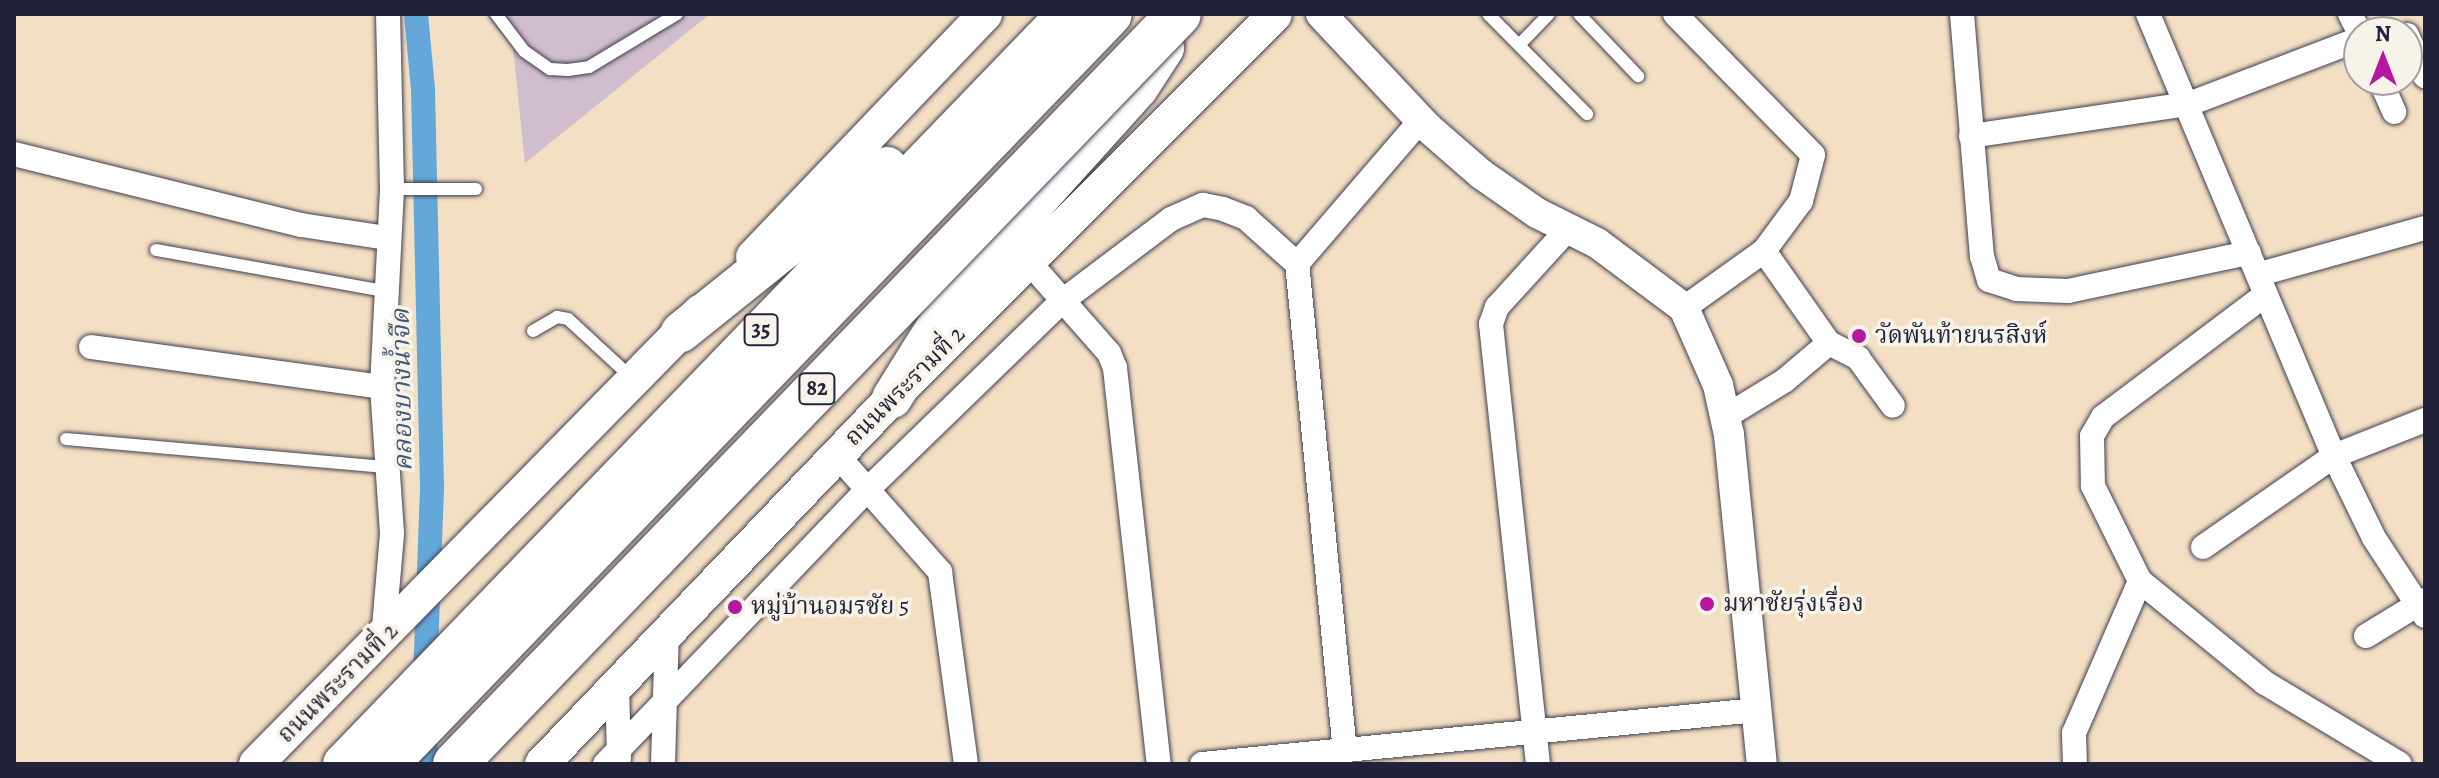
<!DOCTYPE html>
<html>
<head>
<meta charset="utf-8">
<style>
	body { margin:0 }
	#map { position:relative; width:2439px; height:778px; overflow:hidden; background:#f3dfc3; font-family:Alegreya,"Noto Serif Thai",serif }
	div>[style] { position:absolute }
	.industrial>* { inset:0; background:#d0bdcd }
	.canal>* { height:24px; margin:-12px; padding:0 12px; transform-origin:12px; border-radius:12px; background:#64a8d9 }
	.roads { filter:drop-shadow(0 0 2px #413e4f) drop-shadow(0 0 2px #413e4f) }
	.service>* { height:12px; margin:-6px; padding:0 6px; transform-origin:6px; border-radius:6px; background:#fff }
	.minor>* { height:24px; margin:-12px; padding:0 12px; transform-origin:12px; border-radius:12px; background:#fff }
	.tertiary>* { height:30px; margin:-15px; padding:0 15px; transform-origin:15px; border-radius:15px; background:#fff }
	.secondary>* { height:34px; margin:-17px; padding:0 17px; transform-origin:17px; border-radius:17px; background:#fff }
	.trunk>* { height:40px; margin:-20px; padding:0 20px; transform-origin:20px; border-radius:20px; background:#fff }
	.motorway>* { height:44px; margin:-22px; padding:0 22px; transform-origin:22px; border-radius:22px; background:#fff }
	.bridges { filter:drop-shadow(0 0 2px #413e4f) drop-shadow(0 0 2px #413e4f) }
	.motorway-bridge>* { height:44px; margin:-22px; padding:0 22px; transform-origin:22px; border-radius:22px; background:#fff }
	.dots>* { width:22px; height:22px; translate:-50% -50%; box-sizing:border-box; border:4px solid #f7f3e8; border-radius:50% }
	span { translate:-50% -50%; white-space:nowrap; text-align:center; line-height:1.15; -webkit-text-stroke:7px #f7f3e8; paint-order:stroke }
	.shield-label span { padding:2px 6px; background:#f7f3e8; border:2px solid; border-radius:6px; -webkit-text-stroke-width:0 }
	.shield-label { font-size:22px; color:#22223b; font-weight:700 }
	.poi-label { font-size:24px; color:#22223b }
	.left { translate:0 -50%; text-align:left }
	.street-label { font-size:24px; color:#22223b }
	.water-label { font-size:26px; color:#3c587a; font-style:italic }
	.frame { position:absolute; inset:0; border:16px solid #22223b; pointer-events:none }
	.north { position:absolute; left:2343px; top:16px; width:80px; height:80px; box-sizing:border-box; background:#f7f3e8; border:2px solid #a29fa3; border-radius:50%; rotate:0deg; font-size:22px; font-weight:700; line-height:32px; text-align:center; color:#22223b }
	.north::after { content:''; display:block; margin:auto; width:28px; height:36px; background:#b5179e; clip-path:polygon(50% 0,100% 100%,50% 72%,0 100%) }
</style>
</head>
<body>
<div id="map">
	<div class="industrial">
		<div style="clip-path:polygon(486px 14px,710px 14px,525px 163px,513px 48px)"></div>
	</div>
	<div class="canal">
		<div style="left:416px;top:14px;width:75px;rotate:84.7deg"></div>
		<div style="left:423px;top:89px;width:399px;rotate:88.7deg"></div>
		<div style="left:432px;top:488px;width:191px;rotate:92.1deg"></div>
		<div style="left:423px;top:724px;width:40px;rotate:84.3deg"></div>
	</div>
	<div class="roads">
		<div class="service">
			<div style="left:496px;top:14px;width:46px;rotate:52.9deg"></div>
			<div style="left:524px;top:51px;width:32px;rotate:35deg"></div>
			<div style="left:550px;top:69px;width:18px;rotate:3deg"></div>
			<div style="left:568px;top:70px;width:21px;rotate:-8deg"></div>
			<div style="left:589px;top:67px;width:103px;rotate:-31.1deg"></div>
			<div style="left:1488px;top:14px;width:141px;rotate:45.3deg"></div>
			<div style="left:1579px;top:14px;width:86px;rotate:46.4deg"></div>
			<div style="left:1519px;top:45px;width:43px;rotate:-45.9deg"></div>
			<div style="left:392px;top:189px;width:84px"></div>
			<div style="left:156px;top:250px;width:232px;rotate:10.2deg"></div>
			<div style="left:533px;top:331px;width:28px;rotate:-30deg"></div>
			<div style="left:557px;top:317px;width:11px;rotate:10deg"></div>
			<div style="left:568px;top:319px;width:88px;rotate:42.7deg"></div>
			<div style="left:66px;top:439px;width:323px;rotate:5deg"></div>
		</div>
		<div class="minor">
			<div style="left:1675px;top:14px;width:197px;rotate:45.6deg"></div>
			<div style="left:1813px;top:155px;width:48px;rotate:104.6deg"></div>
			<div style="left:1801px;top:201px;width:62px;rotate:126.5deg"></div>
			<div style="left:1764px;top:251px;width:113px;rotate:54.8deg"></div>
			<div style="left:1829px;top:343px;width:59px;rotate:139.8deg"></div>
			<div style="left:1784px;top:381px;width:69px;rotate:148.6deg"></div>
			<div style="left:1962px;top:14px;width:243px;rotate:85.3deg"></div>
			<div style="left:1982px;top:256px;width:25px;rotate:74deg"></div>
			<div style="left:1989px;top:280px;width:28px;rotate:18deg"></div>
			<div style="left:2016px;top:289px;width:52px;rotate:2.2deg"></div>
			<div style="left:2068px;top:291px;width:185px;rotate:-11.9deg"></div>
			<div style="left:2148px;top:14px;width:480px;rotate:67.2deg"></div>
			<div style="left:2334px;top:456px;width:91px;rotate:64deg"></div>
			<div style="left:2374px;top:538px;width:93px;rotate:56.8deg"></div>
			<div style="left:2350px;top:14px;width:20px;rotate:63deg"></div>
			<div style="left:2407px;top:35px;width:45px;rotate:66.3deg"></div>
			<div style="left:2380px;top:80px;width:35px;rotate:66deg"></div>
			<div style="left:1971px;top:136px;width:220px;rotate:-8.4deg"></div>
			<div style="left:2189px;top:104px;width:182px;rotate:-20.9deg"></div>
			<div style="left:14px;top:154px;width:296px;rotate:13.9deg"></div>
			<div style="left:301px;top:225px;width:87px;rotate:8.6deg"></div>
			<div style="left:1029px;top:262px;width:121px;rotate:48.7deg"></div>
			<div style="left:1109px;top:353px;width:16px;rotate:68deg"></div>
			<div style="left:1115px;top:368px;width:398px;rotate:83.7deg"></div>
			<div style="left:2260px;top:274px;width:171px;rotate:-15.6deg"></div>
			<div style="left:2265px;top:295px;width:203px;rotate:143deg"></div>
			<div style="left:2103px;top:417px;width:22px;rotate:120deg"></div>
			<div style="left:2092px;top:436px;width:50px;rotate:88.9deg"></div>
			<div style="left:2093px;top:486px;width:106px;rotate:63.7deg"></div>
			<div style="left:2140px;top:581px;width:161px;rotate:39.2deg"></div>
			<div style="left:2265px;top:683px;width:157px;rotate:31deg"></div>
			<div style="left:1684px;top:308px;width:98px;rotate:-35.5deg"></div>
			<div style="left:1829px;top:343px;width:33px;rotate:27deg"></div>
			<div style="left:1858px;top:358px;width:59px;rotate:53.9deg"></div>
			<div style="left:91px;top:347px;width:294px;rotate:7.8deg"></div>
			<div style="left:837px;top:455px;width:156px;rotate:48.6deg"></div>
			<div style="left:940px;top:572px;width:194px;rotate:82.3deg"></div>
			<div style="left:2203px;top:547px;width:160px;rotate:-34.8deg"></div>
			<div style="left:2334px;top:456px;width:98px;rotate:-21.6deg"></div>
			<div style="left:2366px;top:636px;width:69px;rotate:-31.4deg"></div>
			<div style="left:383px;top:639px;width:106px;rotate:-85.1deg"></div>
			<div style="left:392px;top:533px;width:146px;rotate:-93.9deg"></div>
			<div style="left:382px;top:387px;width:198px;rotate:-87.1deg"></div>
			<div style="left:392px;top:189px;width:175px;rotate:-91.3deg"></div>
			<div style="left:617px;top:685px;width:73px;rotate:88.4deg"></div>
			<div style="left:1345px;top:752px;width:490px;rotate:-95.6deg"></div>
			<div style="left:1297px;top:264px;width:190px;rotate:-49.3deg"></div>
			<div style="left:605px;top:764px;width:378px;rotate:-46.3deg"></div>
			<div style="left:866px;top:491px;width:272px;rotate:-44.1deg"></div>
			<div style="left:1061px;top:302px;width:138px;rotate:-37deg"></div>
			<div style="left:1171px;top:219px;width:35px;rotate:-24deg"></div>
			<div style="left:1203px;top:205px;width:20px;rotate:11deg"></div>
			<div style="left:1223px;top:209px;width:25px;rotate:21deg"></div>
			<div style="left:1246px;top:218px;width:69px;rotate:42deg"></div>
			<div style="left:663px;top:764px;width:132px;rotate:-88.3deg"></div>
			<div style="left:1202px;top:764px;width:558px;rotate:-5.56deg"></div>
			<div style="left:1538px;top:764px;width:443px;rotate:-96.1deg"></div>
			<div style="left:1491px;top:324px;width:18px;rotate:-71deg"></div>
			<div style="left:1497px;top:307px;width:104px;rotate:-47.7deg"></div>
			<div style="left:2075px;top:764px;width:31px;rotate:-92deg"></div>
			<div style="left:2074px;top:733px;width:166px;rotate:-66.5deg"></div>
		</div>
		<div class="tertiary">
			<div style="left:1321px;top:14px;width:155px;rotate:46.8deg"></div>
			<div style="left:1427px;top:127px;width:72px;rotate:41deg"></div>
			<div style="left:1481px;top:174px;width:68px;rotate:34.9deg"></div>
			<div style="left:1537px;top:213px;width:67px;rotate:26.6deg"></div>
			<div style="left:1597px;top:243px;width:109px;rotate:36.8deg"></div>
			<div style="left:1684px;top:308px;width:84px;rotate:66.2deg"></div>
			<div style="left:1718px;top:385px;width:51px;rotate:77.6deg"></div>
			<div style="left:1729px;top:435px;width:331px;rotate:84.3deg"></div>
		</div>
		<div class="secondary">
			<div style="left:753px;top:257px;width:336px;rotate:-46.3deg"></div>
			<div style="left:256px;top:764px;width:634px;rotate:-45.51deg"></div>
			<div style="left:542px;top:764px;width:506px;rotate:-46.28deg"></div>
			<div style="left:892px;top:398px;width:542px;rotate:-45.07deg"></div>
		</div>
		<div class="trunk">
			<div style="left:681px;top:332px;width:264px;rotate:-38.7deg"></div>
			<div style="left:892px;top:398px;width:140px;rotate:-58.1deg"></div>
			<div style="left:966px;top:279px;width:257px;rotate:-48deg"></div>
			<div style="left:1138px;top:88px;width:48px;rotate:-57deg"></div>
			<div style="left:343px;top:764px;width:1042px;rotate:-46.01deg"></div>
		</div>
		<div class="motorway">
			<div style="left:386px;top:764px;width:1042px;rotate:-46.01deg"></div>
		</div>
	</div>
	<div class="bridges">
		<div class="motorway-bridge">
			<div style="left:455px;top:764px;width:1042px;rotate:-46.01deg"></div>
		</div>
	</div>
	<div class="dots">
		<div style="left:1859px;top:336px;background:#b5179e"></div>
		<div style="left:1707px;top:604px;background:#b5179e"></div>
		<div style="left:735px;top:607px;background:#b5179e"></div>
	</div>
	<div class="shield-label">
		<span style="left:761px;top:330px">35</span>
		<span style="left:817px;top:389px">82</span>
	</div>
	<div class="poi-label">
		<span class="left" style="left:1875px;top:336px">วัดพันท้ายนรสิงห์</span>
		<span class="left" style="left:1723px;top:604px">มหาชัยรุ่งเรื่อง</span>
		<span class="left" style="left:751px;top:607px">หมู่บ้านอมรชัย 5</span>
	</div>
	<div class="street-label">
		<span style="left:905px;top:386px;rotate:-45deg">ถนนพระรามที่ 2</span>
		<span style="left:338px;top:683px;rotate:-45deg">ถนนพระรามที่ 2</span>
	</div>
	<div class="water-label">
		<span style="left:402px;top:390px;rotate:-91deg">คลองบางน้ำจืด</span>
	</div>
	<div class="frame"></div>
	<div class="north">N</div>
</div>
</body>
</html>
